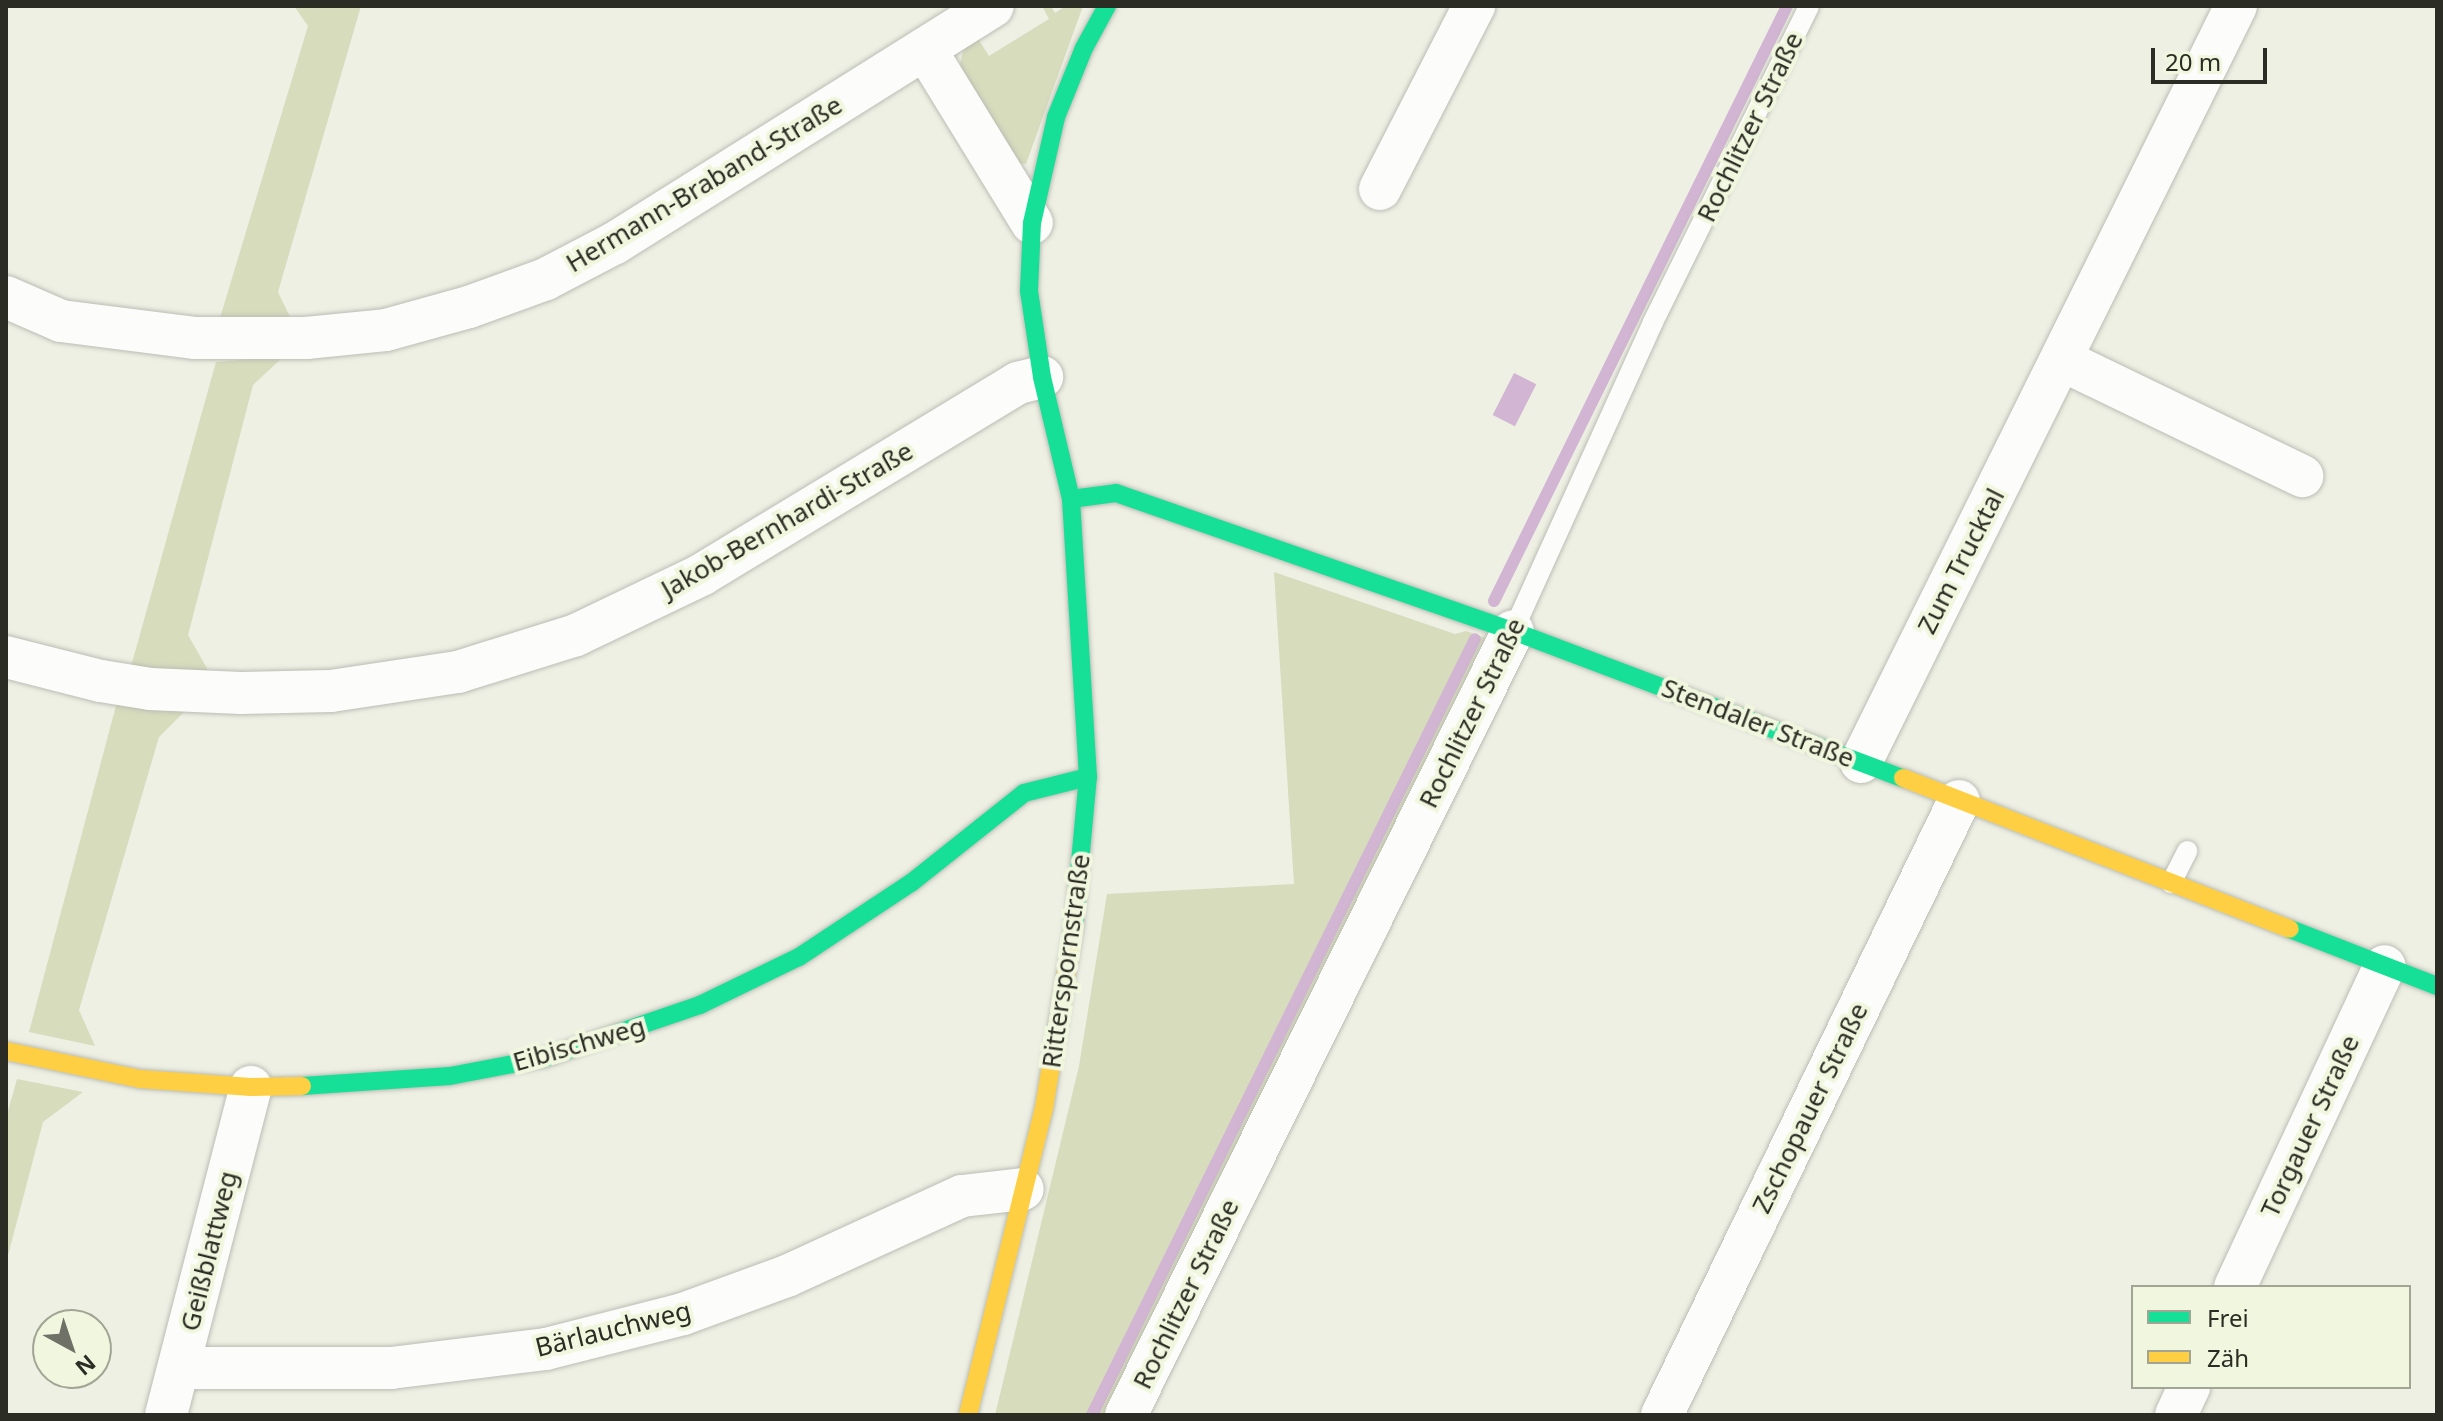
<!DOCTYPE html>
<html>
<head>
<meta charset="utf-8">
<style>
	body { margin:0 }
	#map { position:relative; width:2443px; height:1421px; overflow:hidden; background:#eef0e4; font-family:"Noto Sans",sans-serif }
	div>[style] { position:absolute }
	.green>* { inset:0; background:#d6dcbc }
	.water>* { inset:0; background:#d1b5d2; transform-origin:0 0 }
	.stream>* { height:12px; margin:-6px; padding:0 6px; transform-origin:6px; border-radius:6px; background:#d1b5d2 }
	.roads { filter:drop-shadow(0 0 2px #bbbdb3) drop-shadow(0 0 2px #bbbdb3) }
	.lane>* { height:20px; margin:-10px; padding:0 10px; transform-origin:10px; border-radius:10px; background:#fcfdfb }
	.street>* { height:42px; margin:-21px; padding:0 21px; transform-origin:21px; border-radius:21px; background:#fcfdfb }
	.fast>* { height:18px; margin:-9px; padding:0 9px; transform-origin:9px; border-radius:9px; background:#16e098 }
	.slow>* { height:18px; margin:-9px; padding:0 9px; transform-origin:9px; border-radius:9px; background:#ffcf43 }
	span { translate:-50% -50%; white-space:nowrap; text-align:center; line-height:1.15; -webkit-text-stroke:8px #f1f6de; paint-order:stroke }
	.street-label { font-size:26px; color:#2b2c23 }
	.frame { position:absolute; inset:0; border:8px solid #2b2c23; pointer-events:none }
	.legend { position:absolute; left:2131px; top:1285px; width:280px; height:104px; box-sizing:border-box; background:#f1f6de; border:2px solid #a2a593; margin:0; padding:10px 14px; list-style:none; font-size:24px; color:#2b2c23 }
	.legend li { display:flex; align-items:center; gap:16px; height:40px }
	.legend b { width:40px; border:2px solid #a2a593 }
	.north { position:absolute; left:32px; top:1309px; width:80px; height:80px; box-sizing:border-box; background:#f1f6de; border:2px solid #a2a593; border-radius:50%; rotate:140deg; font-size:22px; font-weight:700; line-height:32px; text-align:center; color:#2b2c23 }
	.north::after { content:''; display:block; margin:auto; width:28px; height:36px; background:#6f7167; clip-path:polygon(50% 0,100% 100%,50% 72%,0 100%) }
	.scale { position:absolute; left:2151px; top:48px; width:116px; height:36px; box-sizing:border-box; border:4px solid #2b2c23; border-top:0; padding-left:10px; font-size:24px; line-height:28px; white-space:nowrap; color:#2b2c23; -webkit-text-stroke:6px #f1f6de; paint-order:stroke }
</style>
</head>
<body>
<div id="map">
	<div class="green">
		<div style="clip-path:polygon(294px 6px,361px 6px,278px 292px,292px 321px,220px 318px,308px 26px)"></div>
		<div style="clip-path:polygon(1042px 6px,1051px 6px,1055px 13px,1066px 6px,1083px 6px,1026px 164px,1019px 163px,962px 74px,960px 64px,965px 43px,975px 34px,989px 56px,1049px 19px)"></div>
		<div style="clip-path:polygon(284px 356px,253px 385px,188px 635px,212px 677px,130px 670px,216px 362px)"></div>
		<div style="clip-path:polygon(1274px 572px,1455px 634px,1466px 631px,1486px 638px,1110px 1415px,995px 1415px,1079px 1066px,1107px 894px,1294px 884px)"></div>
		<div style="clip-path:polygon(117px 702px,186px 710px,159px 737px,79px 1010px,95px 1046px,29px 1032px)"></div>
		<div style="clip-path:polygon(17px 1079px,83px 1092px,43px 1122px,6px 1263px,6px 1118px)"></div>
	</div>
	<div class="water">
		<div style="left:1514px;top:373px;width:25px;height:47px;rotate:27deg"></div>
	</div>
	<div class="stream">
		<div style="left:1494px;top:601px;width:663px;rotate:-63.78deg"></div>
		<div style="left:1092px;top:1415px;width:865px;rotate:-63.73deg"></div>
	</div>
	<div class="roads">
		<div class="lane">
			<div style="left:1513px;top:631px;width:339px;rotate:-65.6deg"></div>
			<div style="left:1653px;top:322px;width:352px;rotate:-63.7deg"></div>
			<div style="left:2171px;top:883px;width:36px;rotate:-63deg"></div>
		</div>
		<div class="street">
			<div style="left:925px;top:49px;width:204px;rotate:58.4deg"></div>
			<div style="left:1380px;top:189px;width:206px;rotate:-62.8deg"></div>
			<div style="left:6px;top:297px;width:60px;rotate:23.6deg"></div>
			<div style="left:61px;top:321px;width:136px;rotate:7.2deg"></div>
			<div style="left:196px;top:338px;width:110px"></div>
			<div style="left:306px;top:338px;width:80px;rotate:-5.7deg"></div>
			<div style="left:386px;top:330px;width:86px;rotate:-15.5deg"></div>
			<div style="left:469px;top:307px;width:82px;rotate:-20deg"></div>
			<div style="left:546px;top:279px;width:78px;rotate:-27.6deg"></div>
			<div style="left:615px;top:243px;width:446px;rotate:-32.1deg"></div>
			<div style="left:2062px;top:360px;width:267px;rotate:25.8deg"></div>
			<div style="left:6px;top:657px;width:98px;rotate:14.2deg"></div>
			<div style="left:101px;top:681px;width:50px;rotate:9.3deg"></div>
			<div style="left:150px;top:689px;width:91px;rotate:2.5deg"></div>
			<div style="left:241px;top:693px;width:90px;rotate:-1.3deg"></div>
			<div style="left:331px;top:691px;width:128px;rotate:-8.5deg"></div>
			<div style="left:458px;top:672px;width:124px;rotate:-17.4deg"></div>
			<div style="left:576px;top:635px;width:139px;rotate:-25.6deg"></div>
			<div style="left:701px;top:575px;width:371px;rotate:-31.2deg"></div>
			<div style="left:1018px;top:383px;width:25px;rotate:-14deg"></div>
			<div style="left:1861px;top:762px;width:844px;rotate:-63.62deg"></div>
			<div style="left:2235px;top:1287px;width:354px;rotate:-65deg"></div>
			<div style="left:179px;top:1368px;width:212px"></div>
			<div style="left:391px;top:1368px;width:156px;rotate:-7deg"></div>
			<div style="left:546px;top:1349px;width:141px;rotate:-14.3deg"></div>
			<div style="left:683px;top:1314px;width:111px;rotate:-20.1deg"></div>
			<div style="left:787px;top:1276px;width:192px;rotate:-24.6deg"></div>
			<div style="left:962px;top:1196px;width:61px;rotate:-6.5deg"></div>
			<div style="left:166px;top:1415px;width:339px;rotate:-75.5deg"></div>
			<div style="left:1126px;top:1415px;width:874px;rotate:-63.73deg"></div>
			<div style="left:1662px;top:1415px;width:682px;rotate:-64.19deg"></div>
			<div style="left:2176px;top:1415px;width:31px;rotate:-65deg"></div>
		</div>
		<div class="fast">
			<div style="left:1071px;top:499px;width:45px;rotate:-7.6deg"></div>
			<div style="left:1116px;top:493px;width:420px;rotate:19.2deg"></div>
			<div style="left:1513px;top:631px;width:417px;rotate:20.7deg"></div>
			<div style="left:1074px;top:927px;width:151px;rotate:-84.7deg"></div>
			<div style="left:1088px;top:777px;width:279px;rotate:-93.5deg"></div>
			<div style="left:1071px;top:499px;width:125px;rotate:-103.4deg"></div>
			<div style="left:1042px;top:377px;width:87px;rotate:-98.6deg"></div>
			<div style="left:1029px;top:291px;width:68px;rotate:-87.5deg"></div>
			<div style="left:1032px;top:223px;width:109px;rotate:-77.2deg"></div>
			<div style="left:1056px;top:117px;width:74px;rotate:-67.9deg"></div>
			<div style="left:1084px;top:48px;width:48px;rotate:-61.3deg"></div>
			<div style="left:2290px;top:929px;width:158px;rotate:21.2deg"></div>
			<div style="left:302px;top:1086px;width:148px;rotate:-3.9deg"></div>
			<div style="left:450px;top:1076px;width:96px;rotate:-10.8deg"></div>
			<div style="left:544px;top:1058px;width:165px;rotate:-18.8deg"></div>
			<div style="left:700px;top:1005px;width:110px;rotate:-25.9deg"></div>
			<div style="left:799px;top:957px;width:134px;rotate:-33.5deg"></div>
			<div style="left:911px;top:883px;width:144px;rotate:-38.5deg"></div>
			<div style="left:1024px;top:793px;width:66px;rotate:-14deg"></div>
		</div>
		<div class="slow">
			<div style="left:1903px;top:778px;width:415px;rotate:21.3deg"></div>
			<div style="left:6px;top:1051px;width:137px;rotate:11.8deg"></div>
			<div style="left:140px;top:1079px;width:111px;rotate:4.1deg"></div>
			<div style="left:251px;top:1087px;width:51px;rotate:-1.1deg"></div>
			<div style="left:968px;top:1415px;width:316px;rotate:-76.1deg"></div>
			<div style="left:1044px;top:1108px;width:183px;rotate:-80.6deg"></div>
		</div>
	</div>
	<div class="street-label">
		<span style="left:1750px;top:127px;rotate:-64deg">Rochlitzer Straße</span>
		<span style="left:704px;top:184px;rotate:-31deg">Hermann-Braband-Straße</span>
		<span style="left:787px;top:520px;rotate:-30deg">Jakob-Bernhardi-Straße</span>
		<span style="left:1961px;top:561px;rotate:-63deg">Zum Trucktal</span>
		<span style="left:1472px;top:713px;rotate:-64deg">Rochlitzer Straße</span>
		<span style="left:1758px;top:723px;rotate:21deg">Stendaler Straße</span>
		<span style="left:1066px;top:961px;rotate:-82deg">Ritterspornstraße</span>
		<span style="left:579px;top:1044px;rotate:-16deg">Eibischweg</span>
		<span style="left:1810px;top:1108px;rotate:-64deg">Zschopauer Straße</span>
		<span style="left:2310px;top:1126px;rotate:-65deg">Torgauer Straße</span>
		<span style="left:209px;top:1251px;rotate:-76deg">Geißblattweg</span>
		<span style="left:1186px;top:1294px;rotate:-64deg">Rochlitzer Straße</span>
		<span style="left:613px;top:1329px;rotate:-14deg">Bärlauchweg</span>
	</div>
	<div class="frame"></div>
	<ul class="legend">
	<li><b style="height:10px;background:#16e098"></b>Frei</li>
	<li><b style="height:10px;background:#ffcf43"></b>Zäh</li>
	</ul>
	<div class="north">N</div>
	<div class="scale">20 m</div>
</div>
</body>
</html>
